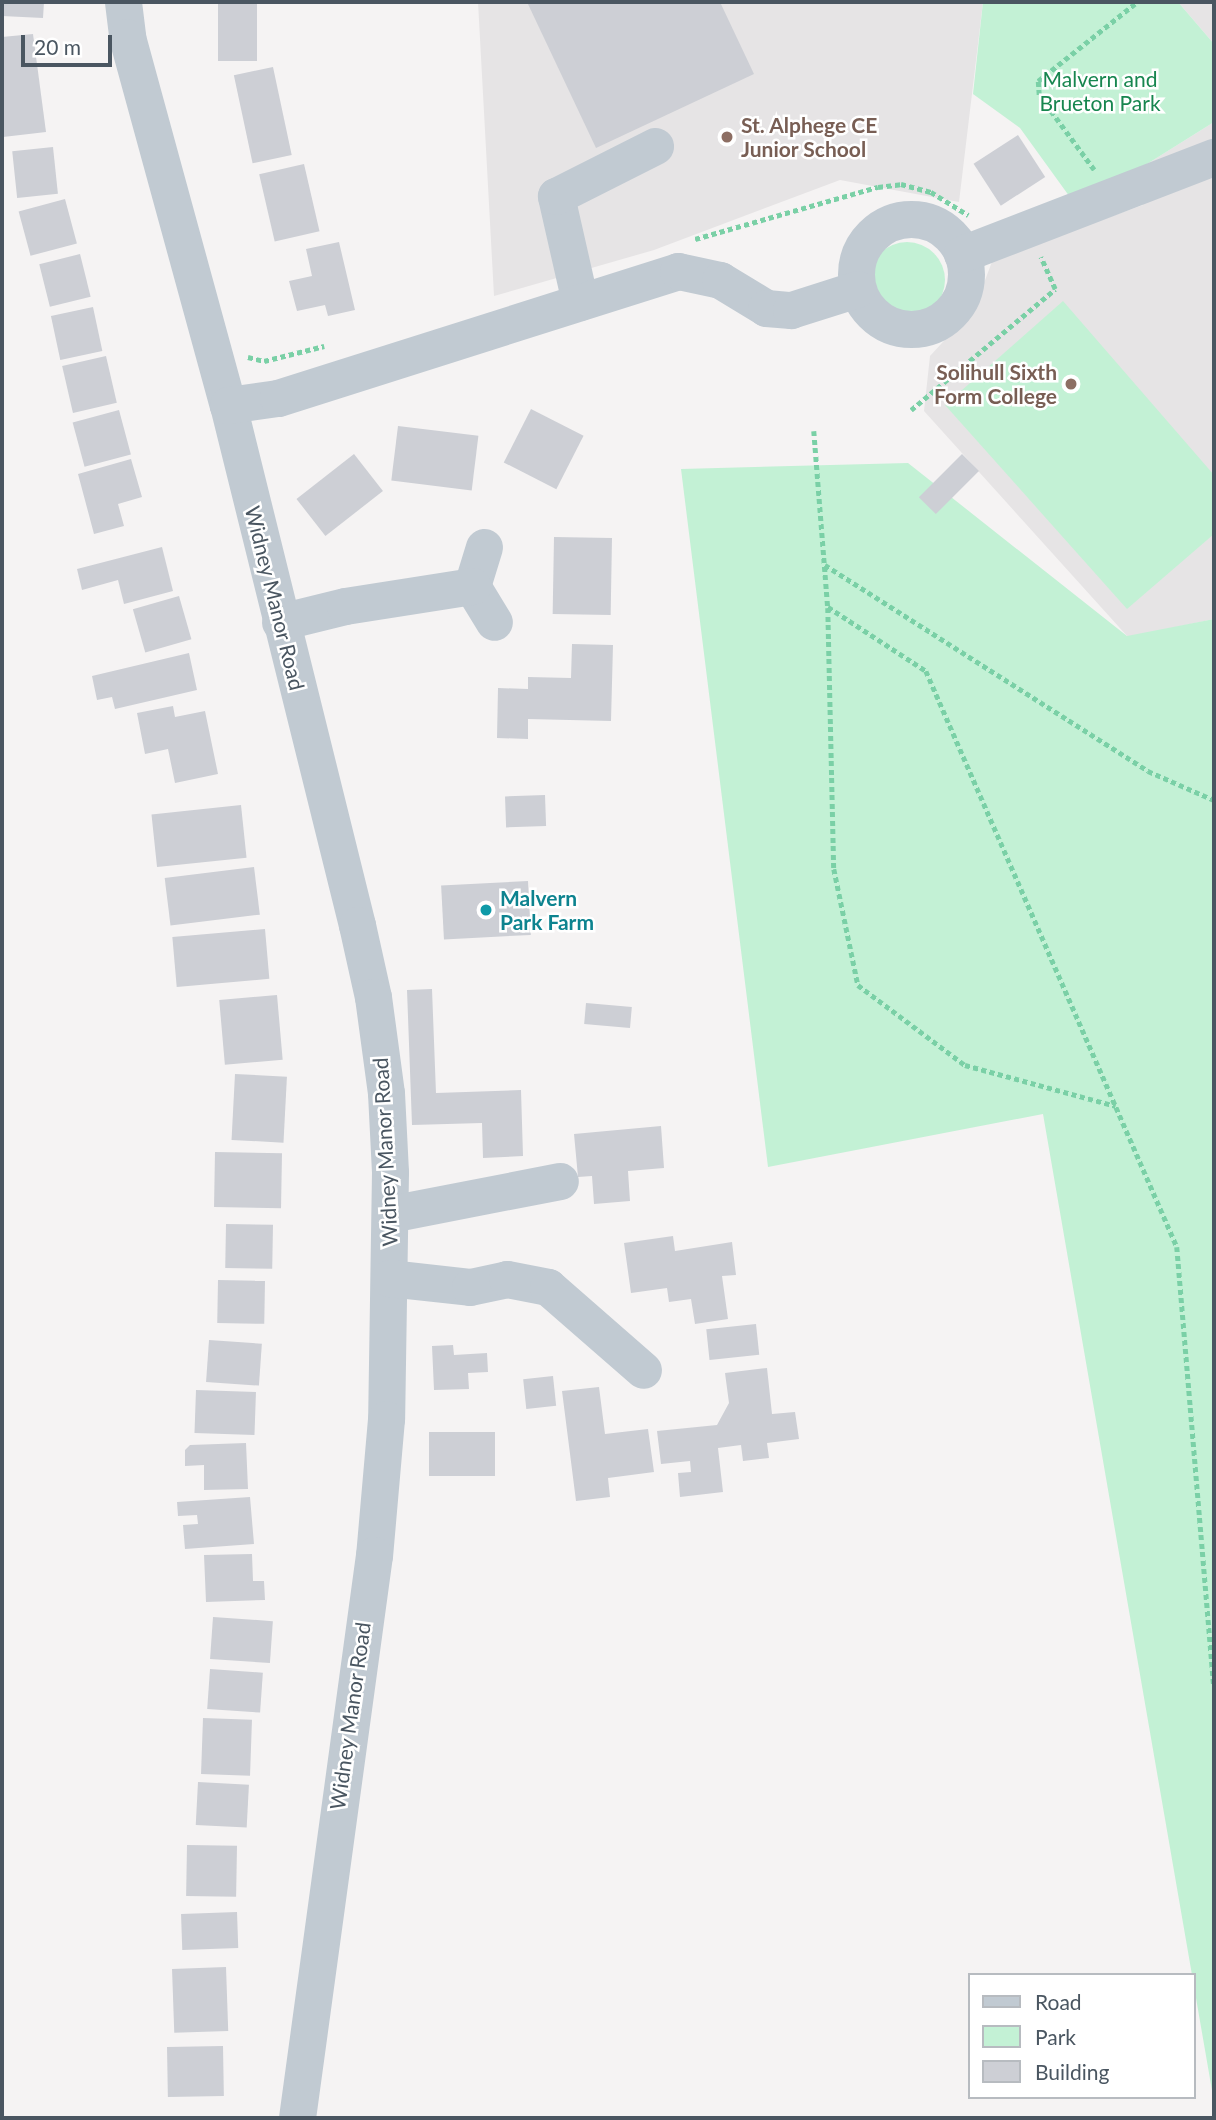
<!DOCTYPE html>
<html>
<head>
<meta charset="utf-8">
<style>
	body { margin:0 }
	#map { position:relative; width:1216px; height:2120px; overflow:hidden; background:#f5f3f3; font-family:Lato,sans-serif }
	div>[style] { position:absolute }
	.education>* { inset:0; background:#e6e4e5 }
	.green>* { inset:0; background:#c3f1d5 }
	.round { border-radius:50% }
	.building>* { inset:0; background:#cdcfd5; transform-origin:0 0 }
	.path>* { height:4.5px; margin-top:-2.25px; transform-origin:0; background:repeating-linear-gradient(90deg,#7ad0a6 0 5px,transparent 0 8.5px) }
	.minor>* { height:37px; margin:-18.5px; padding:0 18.5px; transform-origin:18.5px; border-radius:18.5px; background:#c1cad2 }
	.minor>.ring { margin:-18.5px; padding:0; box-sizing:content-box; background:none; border:37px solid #c1cad2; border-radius:50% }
	.dots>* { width:19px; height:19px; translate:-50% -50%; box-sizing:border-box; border:4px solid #fff; border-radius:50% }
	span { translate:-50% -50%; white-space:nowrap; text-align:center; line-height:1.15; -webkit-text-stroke:5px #fff; paint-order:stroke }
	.park-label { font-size:21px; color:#17864f }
	.education-label { font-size:21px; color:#785e54; font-weight:700 }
	.left { translate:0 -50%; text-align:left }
	.right { translate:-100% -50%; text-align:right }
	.street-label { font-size:21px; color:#4a5661 }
	.culture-label { font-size:21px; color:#0d838f; font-weight:700 }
	.frame { position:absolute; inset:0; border:4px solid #4a5661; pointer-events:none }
	.legend { position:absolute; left:968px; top:1973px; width:228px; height:126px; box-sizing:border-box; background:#fff; border:2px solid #b7bbc0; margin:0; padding:9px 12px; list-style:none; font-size:21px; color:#4a5661 }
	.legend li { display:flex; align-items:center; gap:14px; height:35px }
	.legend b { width:35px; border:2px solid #b7bbc0 }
	.scale { position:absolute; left:21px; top:35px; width:91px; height:32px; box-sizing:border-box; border:4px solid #4a5661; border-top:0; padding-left:9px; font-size:21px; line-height:24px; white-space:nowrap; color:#4a5661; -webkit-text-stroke:5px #fff; paint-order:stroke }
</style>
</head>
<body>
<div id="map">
	<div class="education">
		<div style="clip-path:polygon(478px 2px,983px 2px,959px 202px,840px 180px,654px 250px,494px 296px)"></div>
		<div style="clip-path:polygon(1178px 2px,1214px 2px,1214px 44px)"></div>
		<div style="clip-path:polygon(1214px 122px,1214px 619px,1128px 637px,924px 411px,930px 356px,975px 307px,993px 259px,1143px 205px,1131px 174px)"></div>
	</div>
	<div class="green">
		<div style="clip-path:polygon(983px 2px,1178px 2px,1214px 44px,1214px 122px,1131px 174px,1072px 200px,1020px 128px,973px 94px)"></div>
		<div class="round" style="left:869px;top:242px;width:76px;height:76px"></div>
		<div style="clip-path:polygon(1063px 301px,1214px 475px,1214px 534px,1127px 609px,945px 405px)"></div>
		<div style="clip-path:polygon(908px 463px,1127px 636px,1214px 619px,1214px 2102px,1043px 1114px,768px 1167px,681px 469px)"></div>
	</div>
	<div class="building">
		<div style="clip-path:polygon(2px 2px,44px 2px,43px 18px,2px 16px)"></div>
		<div style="left:218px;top:2px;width:39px;height:59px"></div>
		<div style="clip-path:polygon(527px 2px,720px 2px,754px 74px,596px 148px)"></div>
		<div style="clip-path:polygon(33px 34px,46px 132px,3px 137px,2px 37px)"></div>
		<div style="left:273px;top:67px;width:90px;height:40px;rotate:78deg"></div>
		<div style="left:1018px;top:135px;width:50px;height:53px;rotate:57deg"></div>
		<div style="left:53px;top:147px;width:47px;height:41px;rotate:84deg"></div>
		<div style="left:304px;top:164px;width:69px;height:46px;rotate:77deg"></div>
		<div style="left:65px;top:199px;width:46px;height:48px;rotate:75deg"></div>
		<div style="clip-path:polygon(339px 242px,355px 310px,328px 316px,325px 305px,297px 311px,289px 281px,312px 276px,306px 249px)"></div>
		<div style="left:80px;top:254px;width:44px;height:42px;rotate:76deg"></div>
		<div style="left:93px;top:307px;width:45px;height:43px;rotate:78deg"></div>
		<div style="left:106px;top:356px;width:48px;height:45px;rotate:77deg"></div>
		<div style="left:531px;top:409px;width:59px;height:60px;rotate:27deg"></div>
		<div style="left:119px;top:410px;width:46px;height:48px;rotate:75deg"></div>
		<div style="left:398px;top:426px;width:81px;height:55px;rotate:7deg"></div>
		<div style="left:354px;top:454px;width:47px;height:73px;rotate:52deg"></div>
		<div style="left:962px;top:454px;width:24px;height:61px;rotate:45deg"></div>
		<div style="clip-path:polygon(131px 459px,142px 497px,118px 504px,124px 526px,94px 534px,78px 474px)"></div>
		<div style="left:554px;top:537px;width:58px;height:77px;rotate:1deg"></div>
		<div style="clip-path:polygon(162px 547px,173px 591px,124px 604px,118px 580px,82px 590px,77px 569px)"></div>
		<div style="left:179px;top:596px;width:45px;height:48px;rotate:74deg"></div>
		<div style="clip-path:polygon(572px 644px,613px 645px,611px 721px,528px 719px,528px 739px,497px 738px,498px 688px,528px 689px,528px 677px,571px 678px)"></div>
		<div style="clip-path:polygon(189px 653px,197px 690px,115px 709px,112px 697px,97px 700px,92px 676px)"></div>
		<div style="clip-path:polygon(173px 706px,175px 717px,205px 711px,218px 774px,175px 783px,168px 749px,145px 754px,137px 713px)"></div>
		<div style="left:545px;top:795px;width:31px;height:40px;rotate:88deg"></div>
		<div style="left:241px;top:805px;width:53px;height:90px;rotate:84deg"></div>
		<div style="left:254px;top:867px;width:48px;height:90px;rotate:83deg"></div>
		<div style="left:528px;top:881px;width:54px;height:87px;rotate:87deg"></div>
		<div style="left:265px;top:929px;width:50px;height:93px;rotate:85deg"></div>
		<div style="clip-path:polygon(432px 989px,436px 1093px,521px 1090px,523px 1156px,483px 1158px,482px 1123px,412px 1125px,407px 990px)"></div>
		<div style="left:277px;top:995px;width:65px;height:58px;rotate:85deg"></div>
		<div style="left:586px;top:1003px;width:46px;height:21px;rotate:5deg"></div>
		<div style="left:235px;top:1074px;width:52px;height:66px;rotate:3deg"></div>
		<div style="clip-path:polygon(661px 1126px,664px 1168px,628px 1171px,630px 1201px,594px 1204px,592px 1176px,578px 1177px,574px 1134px)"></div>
		<div style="left:215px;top:1152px;width:67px;height:55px;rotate:1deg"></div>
		<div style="left:226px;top:1224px;width:47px;height:44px;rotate:1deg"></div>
		<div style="clip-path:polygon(673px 1236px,675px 1251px,732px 1242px,736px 1275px,722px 1276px,728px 1319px,695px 1324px,691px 1299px,669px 1302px,667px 1288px,631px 1293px,624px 1243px)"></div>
		<div style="left:218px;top:1280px;width:47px;height:43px;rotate:1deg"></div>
		<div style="left:756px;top:1324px;width:31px;height:50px;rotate:84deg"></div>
		<div style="left:209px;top:1340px;width:53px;height:42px;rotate:4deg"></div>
		<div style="clip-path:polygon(453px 1345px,454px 1355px,487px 1353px,488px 1372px,468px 1373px,469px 1389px,434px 1390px,432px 1346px)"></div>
		<div style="clip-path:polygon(767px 1368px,772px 1414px,795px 1412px,799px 1439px,767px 1443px,769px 1458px,743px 1461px,741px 1445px,718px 1448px,723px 1492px,680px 1497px,678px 1473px,691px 1472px,690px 1461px,661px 1464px,657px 1431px,717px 1425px,729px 1403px,725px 1373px)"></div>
		<div style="left:553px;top:1376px;width:30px;height:30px;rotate:84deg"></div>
		<div style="clip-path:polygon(599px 1387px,605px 1434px,648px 1429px,654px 1472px,608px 1478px,610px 1497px,576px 1501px,562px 1391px)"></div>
		<div style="left:196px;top:1390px;width:60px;height:43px;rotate:2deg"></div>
		<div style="left:429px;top:1432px;width:66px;height:44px"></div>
		<div style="clip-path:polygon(246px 1443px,248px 1489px,204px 1490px,204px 1465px,185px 1466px,185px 1450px,190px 1445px)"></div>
		<div style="clip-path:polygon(250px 1497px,254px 1544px,185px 1549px,183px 1525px,198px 1524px,197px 1515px,178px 1516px,177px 1502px)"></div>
		<div style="clip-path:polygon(252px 1554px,253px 1581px,264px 1581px,265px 1600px,206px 1602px,204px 1555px)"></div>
		<div style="left:213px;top:1617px;width:60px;height:42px;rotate:4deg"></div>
		<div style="left:210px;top:1669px;width:53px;height:40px;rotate:4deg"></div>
		<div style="left:203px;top:1718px;width:49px;height:56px;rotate:2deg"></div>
		<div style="left:198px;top:1782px;width:51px;height:43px;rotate:3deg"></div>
		<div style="left:187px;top:1845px;width:50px;height:51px;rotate:1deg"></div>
		<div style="left:237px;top:1912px;width:36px;height:56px;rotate:88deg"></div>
		<div style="left:226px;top:1967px;width:64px;height:54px;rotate:88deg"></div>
		<div style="left:223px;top:2046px;width:50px;height:56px;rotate:89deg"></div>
	</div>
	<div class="path">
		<div style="left:1094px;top:170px;width:93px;rotate:-126.3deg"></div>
		<div style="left:1039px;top:95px;width:14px;rotate:-94deg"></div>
		<div style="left:1038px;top:81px;width:127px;rotate:-38.6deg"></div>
		<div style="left:695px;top:239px;width:190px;rotate:-15.9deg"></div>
		<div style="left:878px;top:187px;width:23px;rotate:-7deg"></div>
		<div style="left:901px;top:184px;width:31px;rotate:15deg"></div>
		<div style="left:931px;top:192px;width:44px;rotate:31.9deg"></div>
		<div style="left:248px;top:357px;width:16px;rotate:14deg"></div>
		<div style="left:264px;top:361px;width:62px;rotate:-14deg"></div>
		<div style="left:911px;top:410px;width:188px;rotate:-40deg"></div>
		<div style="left:1055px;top:289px;width:35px;rotate:-114deg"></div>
		<div style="left:814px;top:431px;width:177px;rotate:85.5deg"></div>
		<div style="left:828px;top:607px;width:117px;rotate:33.1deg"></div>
		<div style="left:926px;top:671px;width:628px;rotate:66.45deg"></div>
		<div style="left:1177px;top:1247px;width:439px;rotate:85.2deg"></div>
		<div style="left:825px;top:565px;width:383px;rotate:32.5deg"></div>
		<div style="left:1148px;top:771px;width:72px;rotate:23.7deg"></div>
		<div style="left:828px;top:608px;width:261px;rotate:88.7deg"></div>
		<div style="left:834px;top:869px;width:118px;rotate:78.3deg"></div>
		<div style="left:858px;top:985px;width:134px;rotate:36.8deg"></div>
		<div style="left:965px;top:1065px;width:156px;rotate:15.2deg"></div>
	</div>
	<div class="minor">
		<div style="left:123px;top:2px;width:35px;rotate:83deg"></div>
		<div style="left:127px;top:37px;width:382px;rotate:74.7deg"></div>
		<div style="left:228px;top:405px;width:536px;rotate:76.07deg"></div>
		<div style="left:357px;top:925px;width:74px;rotate:77.5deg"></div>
		<div style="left:373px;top:997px;width:97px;rotate:82.3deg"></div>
		<div style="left:386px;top:1093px;width:79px;rotate:87.1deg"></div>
		<div style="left:390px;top:1172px;width:247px;rotate:90.9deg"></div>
		<div style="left:386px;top:1419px;width:137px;rotate:95deg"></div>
		<div style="left:374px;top:1555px;width:568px;rotate:97.79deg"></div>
		<div class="ring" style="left:856px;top:219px;width:73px;height:73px"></div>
		<div style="left:962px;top:254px;width:270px;rotate:-21.1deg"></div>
		<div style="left:580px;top:302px;width:109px;rotate:-102.8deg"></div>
		<div style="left:556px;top:196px;width:111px;rotate:-26.8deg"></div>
		<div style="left:228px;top:405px;width:50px;rotate:-8deg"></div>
		<div style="left:278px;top:398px;width:420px;rotate:-17.6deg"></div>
		<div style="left:678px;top:271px;width:43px;rotate:12.1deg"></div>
		<div style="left:720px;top:280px;width:54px;rotate:31.3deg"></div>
		<div style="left:766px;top:308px;width:25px;rotate:5deg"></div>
		<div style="left:791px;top:310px;width:69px;rotate:-17.7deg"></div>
		<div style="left:484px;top:547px;width:41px;rotate:107.1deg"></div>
		<div style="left:472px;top:586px;width:42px;rotate:58.6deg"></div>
		<div style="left:280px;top:622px;width:67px;rotate:-13.8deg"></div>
		<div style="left:345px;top:606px;width:129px;rotate:-8.9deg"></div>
		<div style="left:390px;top:1214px;width:173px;rotate:-11deg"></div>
		<div style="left:389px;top:1278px;width:81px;rotate:6.3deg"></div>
		<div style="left:470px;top:1287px;width:38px;rotate:-12deg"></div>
		<div style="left:507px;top:1279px;width:42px;rotate:11deg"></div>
		<div style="left:548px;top:1287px;width:126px;rotate:41.1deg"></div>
	</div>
	<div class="dots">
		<div style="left:727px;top:137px;background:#8d6e63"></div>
		<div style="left:1071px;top:384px;background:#8d6e63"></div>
		<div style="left:486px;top:910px;background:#0f9aa8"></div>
	</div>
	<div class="park-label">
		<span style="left:1100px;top:91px">Malvern and<br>Brueton Park</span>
	</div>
	<div class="education-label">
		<span class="left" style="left:741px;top:137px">St. Alphege CE<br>Junior School</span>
		<span class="right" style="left:1057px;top:384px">Solihull Sixth<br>Form College</span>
	</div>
	<div class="street-label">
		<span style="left:275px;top:598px;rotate:76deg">Widney Manor Road</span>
		<span style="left:385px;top:1152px;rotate:-93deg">Widney Manor Road</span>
		<span style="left:350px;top:1716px;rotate:-82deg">Widney Manor Road</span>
	</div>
	<div class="culture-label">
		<span class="left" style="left:500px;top:910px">Malvern<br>Park Farm</span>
	</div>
	<div class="frame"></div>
	<ul class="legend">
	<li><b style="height:9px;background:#c1cad2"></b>Road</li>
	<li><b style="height:19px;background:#c3f1d5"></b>Park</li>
	<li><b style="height:19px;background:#cdcfd5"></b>Building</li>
	</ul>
	<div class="scale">20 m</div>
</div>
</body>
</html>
